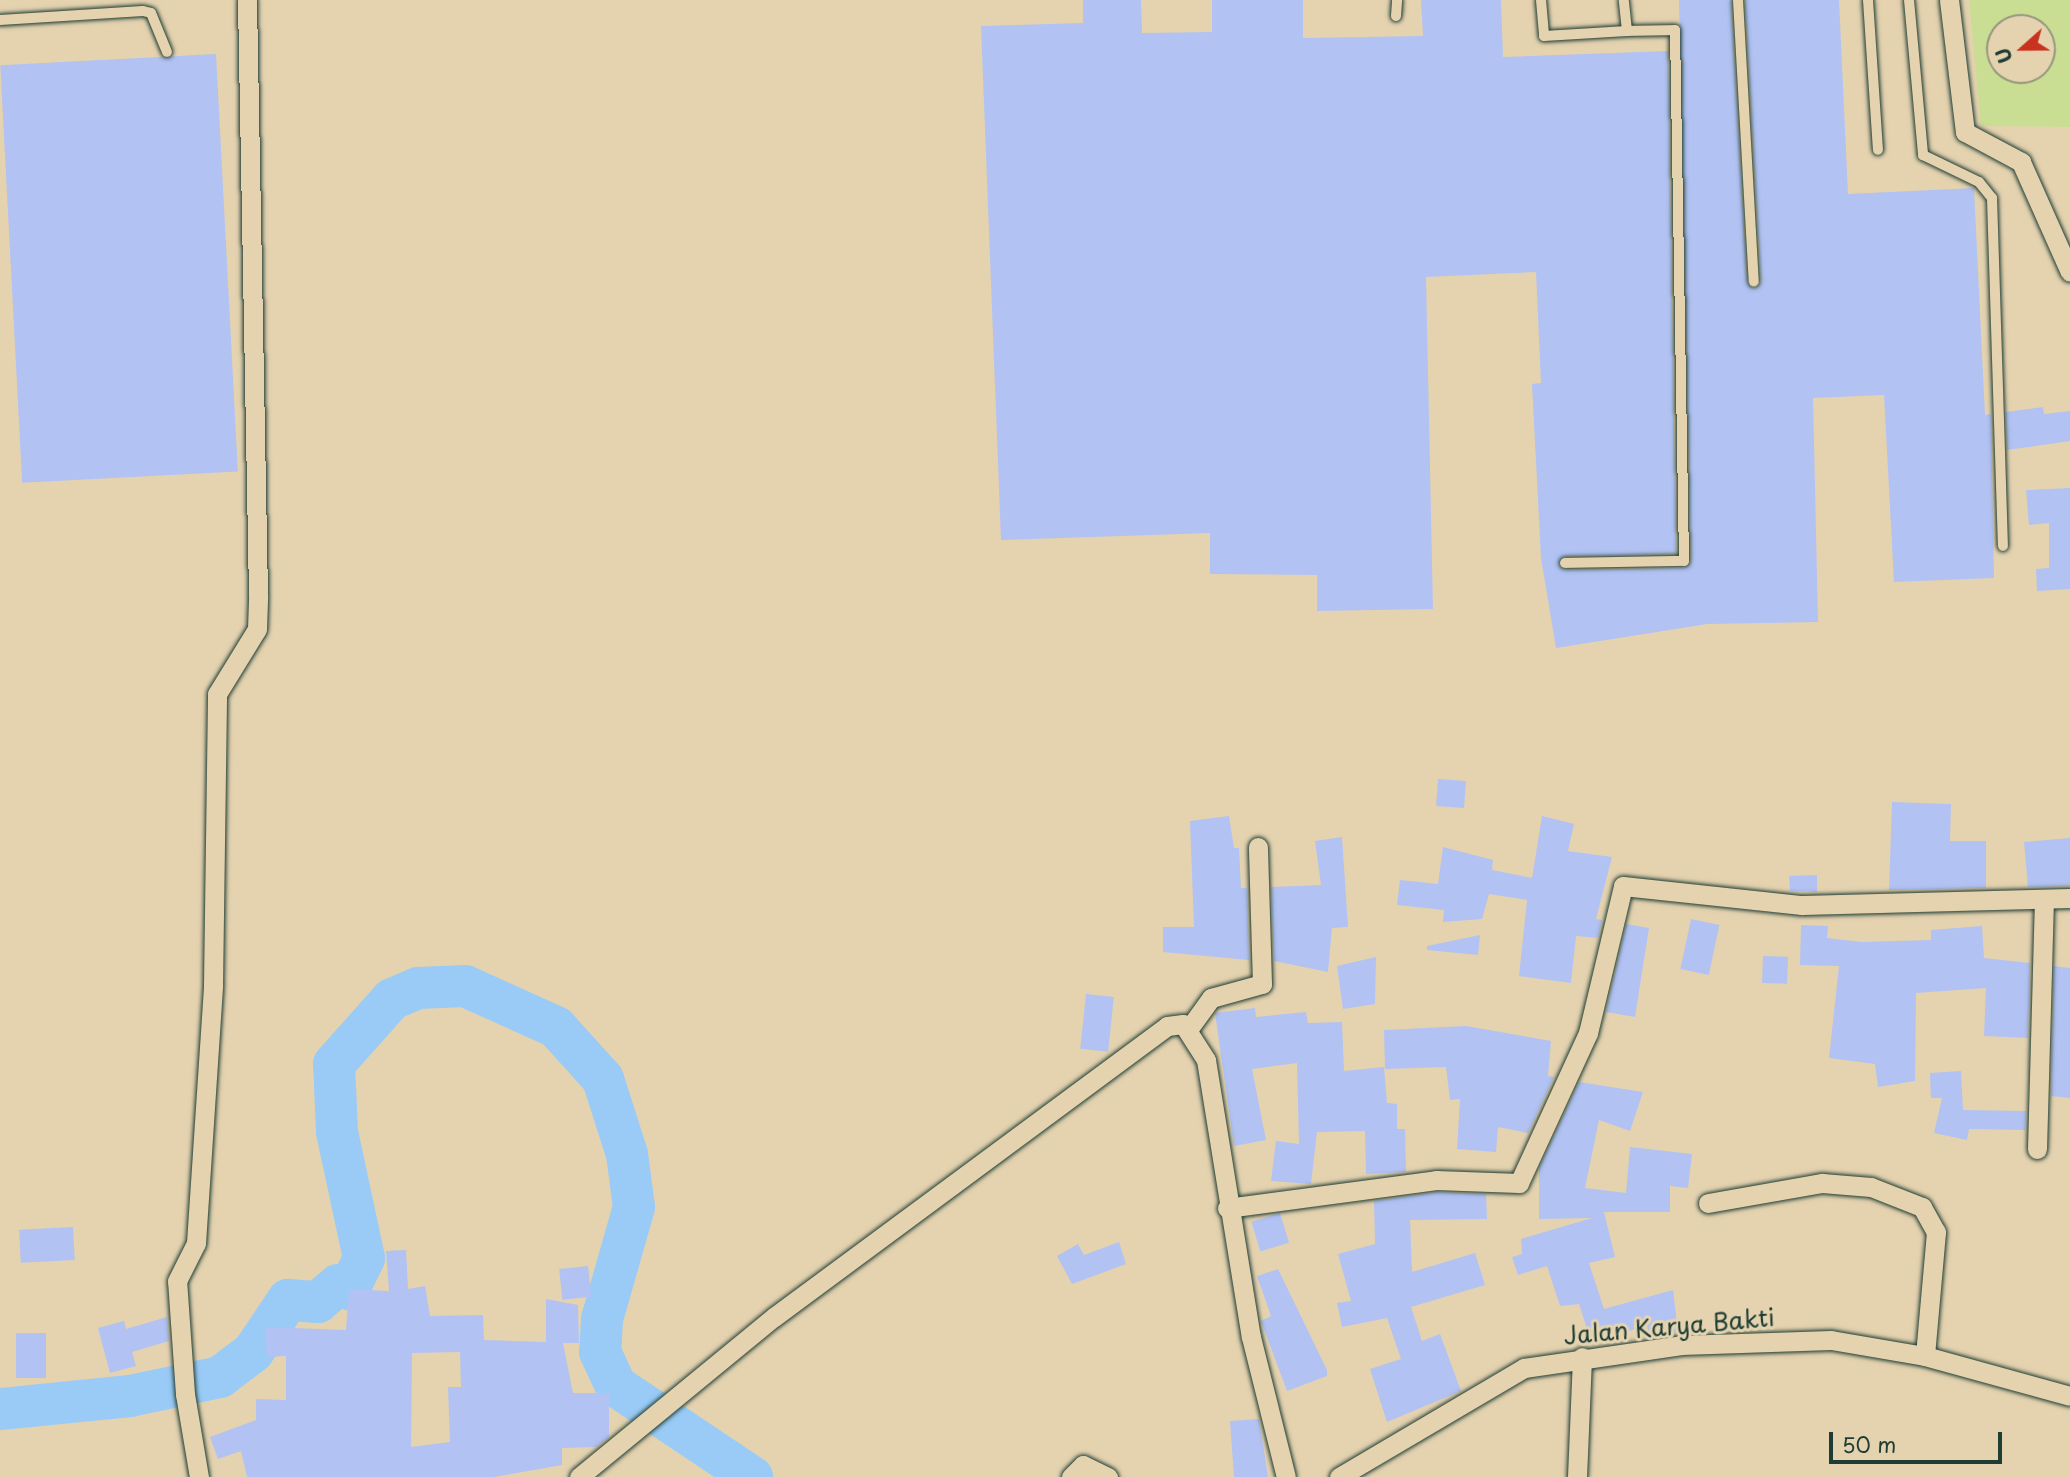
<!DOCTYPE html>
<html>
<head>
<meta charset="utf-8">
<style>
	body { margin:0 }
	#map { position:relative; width:2070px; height:1477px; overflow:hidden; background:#e5d3b0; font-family:"Playpen Sans",sans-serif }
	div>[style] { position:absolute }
	.green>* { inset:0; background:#cade93 }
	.river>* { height:42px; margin:-21px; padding:0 21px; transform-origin:21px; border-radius:21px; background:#9acbf6 }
	.building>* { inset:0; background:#b2c2f2; transform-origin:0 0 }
	.roads { filter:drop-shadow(0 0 2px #1f3d34) drop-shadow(0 0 2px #1f3d34) }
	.service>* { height:10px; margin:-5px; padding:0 5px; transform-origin:5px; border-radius:5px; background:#e5d3b0 }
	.minor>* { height:19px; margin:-9.5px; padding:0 9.5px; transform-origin:9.5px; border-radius:9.5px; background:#e5d3b0 }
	span { translate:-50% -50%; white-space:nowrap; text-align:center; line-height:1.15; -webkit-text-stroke:6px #e5d3b0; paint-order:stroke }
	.street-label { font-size:24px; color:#1f3d34 }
	.north { position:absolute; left:1986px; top:14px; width:70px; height:70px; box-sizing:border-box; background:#e5d3b0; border:2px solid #96977e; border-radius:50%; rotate:249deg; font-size:19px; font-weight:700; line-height:28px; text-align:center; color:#1f3d34 }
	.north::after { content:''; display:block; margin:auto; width:24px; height:32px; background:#c8321e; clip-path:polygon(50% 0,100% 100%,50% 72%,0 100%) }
	.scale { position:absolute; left:1829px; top:1432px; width:173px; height:32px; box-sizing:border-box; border:4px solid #1f3d34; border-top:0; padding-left:9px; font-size:21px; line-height:24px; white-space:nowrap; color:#1f3d34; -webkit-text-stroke:5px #e5d3b0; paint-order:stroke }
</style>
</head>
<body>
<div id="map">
	<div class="green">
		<div style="clip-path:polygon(evenodd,1969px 0,2070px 0,2070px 127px,1981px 126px,1969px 0,2000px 28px,2042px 28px,2042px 70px,2000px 70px,2000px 28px)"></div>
	</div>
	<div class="river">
		<div style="left:0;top:1409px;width:131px;rotate:-5.7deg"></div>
		<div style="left:130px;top:1396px;width:92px;rotate:-11.9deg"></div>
		<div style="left:220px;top:1377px;width:41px;rotate:-37.1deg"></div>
		<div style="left:253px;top:1352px;width:63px;rotate:-56.1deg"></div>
		<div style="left:288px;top:1300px;width:30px;rotate:4deg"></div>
		<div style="left:318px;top:1302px;width:26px;rotate:-40deg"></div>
		<div style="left:338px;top:1285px;width:12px;rotate:20deg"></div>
		<div style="left:349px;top:1289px;width:34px;rotate:-64deg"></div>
		<div style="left:364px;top:1258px;width:129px;rotate:-102.1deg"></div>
		<div style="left:337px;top:1132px;width:68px;rotate:-92.5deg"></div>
		<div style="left:334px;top:1064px;width:87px;rotate:-48.3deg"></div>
		<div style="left:392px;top:999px;width:28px;rotate:-23deg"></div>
		<div style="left:418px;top:988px;width:47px;rotate:-2.4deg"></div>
		<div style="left:465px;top:986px;width:100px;rotate:24.3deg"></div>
		<div style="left:556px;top:1027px;width:70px;rotate:47.9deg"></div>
		<div style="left:603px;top:1079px;width:79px;rotate:72.3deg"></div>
		<div style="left:627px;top:1154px;width:53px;rotate:82.5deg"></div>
		<div style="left:634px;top:1207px;width:116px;rotate:105.9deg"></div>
		<div style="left:602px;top:1319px;width:33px;rotate:93deg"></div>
		<div style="left:600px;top:1352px;width:38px;rotate:65deg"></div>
		<div style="left:616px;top:1386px;width:164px;rotate:33.8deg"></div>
	</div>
	<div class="building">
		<div style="clip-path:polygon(1083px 0,1141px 0,1142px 33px,1212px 32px,1212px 0,1303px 0,1303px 38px,1423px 36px,1421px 0,1501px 0,1503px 57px,1668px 51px,1676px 554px,1565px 556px,1558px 564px,1565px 570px,1684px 568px,1691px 562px,1679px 0,1731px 0,1747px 282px,1754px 289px,1761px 282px,1745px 0,1839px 0,1848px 194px,1974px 188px,1985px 415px,1991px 414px,1994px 578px,1894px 582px,1884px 395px,1813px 398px,1818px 622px,1707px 624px,1556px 648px,1541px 558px,1532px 384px,1541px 383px,1536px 272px,1426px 277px,1433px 609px,1317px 611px,1317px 575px,1210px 574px,1210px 533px,1001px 540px,981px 26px,1083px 23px)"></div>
		<div style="left:216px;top:54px;width:418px;height:216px;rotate:87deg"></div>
		<div style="clip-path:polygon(2043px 407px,2044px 414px,2070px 411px,2070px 441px,2007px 450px,2006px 412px)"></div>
		<div style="clip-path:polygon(2070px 488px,2070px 589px,2037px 591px,2036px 569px,2049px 568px,2049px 523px,2029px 525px,2026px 490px)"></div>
		<div style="left:1438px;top:779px;width:28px;height:27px;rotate:4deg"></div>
		<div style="clip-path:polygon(1892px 802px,1951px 804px,1950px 841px,1986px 841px,1986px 888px,1889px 890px)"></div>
		<div style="clip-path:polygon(1229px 816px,1234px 848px,1239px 848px,1241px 888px,1247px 888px,1249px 960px,1163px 952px,1163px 927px,1194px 927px,1190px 821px)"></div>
		<div style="clip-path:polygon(1542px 816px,1574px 824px,1568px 851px,1612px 857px,1596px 919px,1602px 920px,1598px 938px,1576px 936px,1571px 983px,1519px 976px,1527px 900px,1489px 894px,1482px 919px,1443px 922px,1444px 910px,1397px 905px,1400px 880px,1438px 884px,1443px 847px,1493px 860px,1492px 870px,1532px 878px)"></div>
		<div style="clip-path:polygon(1342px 837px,1348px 927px,1332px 928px,1328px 972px,1274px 961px,1271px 887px,1321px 885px,1315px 841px)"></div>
		<div style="clip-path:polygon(2070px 838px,2070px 886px,2028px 887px,2024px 842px)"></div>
		<div style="clip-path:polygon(1817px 875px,1817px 892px,1790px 891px,1789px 876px)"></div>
		<div style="left:1691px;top:919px;width:29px;height:51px;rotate:12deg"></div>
		<div style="clip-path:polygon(1626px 924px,1649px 928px,1635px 1017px,1606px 1012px)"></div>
		<div style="clip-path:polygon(1801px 925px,1828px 926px,1827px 938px,1862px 942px,1931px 940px,1931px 930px,1982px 926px,1984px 958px,2030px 963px,2028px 1038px,1984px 1036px,1986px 988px,1916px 993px,1915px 1081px,1878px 1087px,1875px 1064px,1829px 1058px,1839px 966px,1800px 965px)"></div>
		<div style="clip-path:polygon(1480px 935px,1478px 955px,1427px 950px,1427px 946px)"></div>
		<div style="left:1763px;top:956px;width:25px;height:27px;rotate:2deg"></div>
		<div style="clip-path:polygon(1376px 957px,1375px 1004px,1343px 1009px,1337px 966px)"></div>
		<div style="clip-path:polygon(2054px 966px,2070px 968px,2070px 1098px,2051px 1096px)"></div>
		<div style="left:1086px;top:994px;width:28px;height:55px;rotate:6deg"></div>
		<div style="clip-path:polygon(1255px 1008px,1256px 1017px,1306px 1012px,1308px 1023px,1342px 1022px,1344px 1071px,1384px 1067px,1387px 1103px,1397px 1104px,1397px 1129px,1405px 1129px,1406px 1172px,1366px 1174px,1365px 1131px,1317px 1132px,1311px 1184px,1271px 1181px,1276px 1141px,1299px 1144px,1297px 1063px,1252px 1069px,1266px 1140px,1234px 1146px,1215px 1013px)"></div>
		<div style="clip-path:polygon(1466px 1026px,1551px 1041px,1548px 1076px,1554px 1077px,1528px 1133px,1498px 1127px,1496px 1152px,1457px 1149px,1460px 1099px,1450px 1100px,1446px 1067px,1385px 1069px,1384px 1030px)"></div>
		<div style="clip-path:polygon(1961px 1071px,1963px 1110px,2026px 1111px,2025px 1130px,1969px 1129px,1967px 1140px,1934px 1133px,1942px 1098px,1931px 1098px,1930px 1073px)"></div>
		<div style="clip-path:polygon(1579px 1082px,1643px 1092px,1630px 1131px,1599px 1120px,1585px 1188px,1626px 1193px,1630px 1147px,1692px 1154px,1688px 1188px,1670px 1186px,1670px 1212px,1604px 1212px,1615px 1257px,1589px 1263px,1604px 1309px,1673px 1290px,1678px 1332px,1648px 1335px,1647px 1325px,1592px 1344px,1579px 1304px,1560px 1306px,1547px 1266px,1518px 1275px,1512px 1257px,1522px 1254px,1521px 1239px,1592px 1218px,1539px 1219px,1539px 1168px)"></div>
		<div style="clip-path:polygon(1437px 1192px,1486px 1194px,1487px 1219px,1410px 1220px,1412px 1272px,1475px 1253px,1485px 1285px,1411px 1307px,1422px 1341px,1440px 1334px,1461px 1391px,1387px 1422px,1370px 1369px,1401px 1359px,1387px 1318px,1342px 1327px,1337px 1303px,1351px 1301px,1338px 1254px,1375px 1244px,1374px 1201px)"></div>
		<div style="left:1280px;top:1213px;width:31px;height:30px;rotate:73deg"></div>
		<div style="left:73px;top:1227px;width:33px;height:54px;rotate:87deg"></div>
		<div style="clip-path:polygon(1119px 1242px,1126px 1264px,1072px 1284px,1057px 1256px,1078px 1244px,1084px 1255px)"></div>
		<div style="clip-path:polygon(evenodd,406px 1250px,408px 1289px,425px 1286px,430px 1316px,483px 1315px,484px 1340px,546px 1342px,546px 1299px,578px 1305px,579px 1343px,563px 1343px,573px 1393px,609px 1393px,609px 1437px,596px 1447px,562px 1448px,562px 1465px,494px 1477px,247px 1477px,241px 1451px,218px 1459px,210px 1437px,256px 1420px,256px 1399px,286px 1400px,286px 1356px,267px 1357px,265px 1327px,346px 1330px,349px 1289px,389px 1291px,386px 1251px,406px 1250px,460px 1352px,461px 1387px,448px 1387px,450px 1442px,411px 1447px,412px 1353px,460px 1352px)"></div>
		<div style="left:588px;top:1266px;width:31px;height:29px;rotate:84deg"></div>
		<div style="clip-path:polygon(1278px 1269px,1327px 1370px,1327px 1376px,1287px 1391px,1261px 1321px,1271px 1316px,1257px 1276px)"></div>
		<div style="clip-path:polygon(167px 1317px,169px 1341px,132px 1352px,136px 1366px,110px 1373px,98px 1328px,124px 1321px,126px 1329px)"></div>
		<div style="left:16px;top:1333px;width:30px;height:45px"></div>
		<div style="clip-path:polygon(1259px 1419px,1268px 1477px,1234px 1477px,1230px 1421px)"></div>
	</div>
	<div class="roads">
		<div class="service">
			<div style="left:1541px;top:0;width:36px;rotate:85deg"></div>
			<div style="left:1544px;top:36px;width:83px;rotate:-3.4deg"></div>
			<div style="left:1627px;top:31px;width:31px;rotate:-96deg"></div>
			<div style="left:1738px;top:0;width:282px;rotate:86.8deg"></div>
			<div style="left:1868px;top:0;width:150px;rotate:86.2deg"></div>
			<div style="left:1909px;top:0;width:156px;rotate:84.8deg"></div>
			<div style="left:1923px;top:155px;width:62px;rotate:25.7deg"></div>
			<div style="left:1979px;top:182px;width:21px;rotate:51deg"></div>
			<div style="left:1992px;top:198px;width:348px;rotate:88.2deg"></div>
			<div style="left:1396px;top:16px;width:16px;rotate:-86deg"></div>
			<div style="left:0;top:20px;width:143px;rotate:-3.6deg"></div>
			<div style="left:143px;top:11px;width:8px;rotate:14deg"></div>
			<div style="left:151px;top:13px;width:42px;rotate:67.7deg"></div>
			<div style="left:1565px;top:563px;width:119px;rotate:-1deg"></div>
			<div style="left:1684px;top:561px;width:531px;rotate:-90.97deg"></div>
			<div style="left:1675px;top:30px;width:48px;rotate:178.8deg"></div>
		</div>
		<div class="minor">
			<div style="left:1949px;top:0;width:133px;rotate:83.1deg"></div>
			<div style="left:1965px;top:132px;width:64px;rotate:28.2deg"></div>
			<div style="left:2021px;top:162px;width:120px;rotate:66deg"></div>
			<div style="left:1190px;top:1027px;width:36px;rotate:-54deg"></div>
			<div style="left:1211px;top:998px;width:53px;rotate:-15.4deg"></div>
			<div style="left:1262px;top:984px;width:137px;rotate:-91.7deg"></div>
			<div style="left:2037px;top:1149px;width:248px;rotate:-88.4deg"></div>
			<div style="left:1708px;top:1203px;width:116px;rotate:-10deg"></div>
			<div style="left:1822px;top:1183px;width:49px;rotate:4.7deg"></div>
			<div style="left:1871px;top:1187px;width:55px;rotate:21.4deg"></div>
			<div style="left:1922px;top:1207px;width:29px;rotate:61deg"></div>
			<div style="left:1936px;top:1232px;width:124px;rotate:95.1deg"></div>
			<div style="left:1227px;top:1208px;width:211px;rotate:-7.6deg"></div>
			<div style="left:1436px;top:1180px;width:83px;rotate:2.1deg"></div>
			<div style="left:1519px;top:1183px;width:165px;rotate:-65.3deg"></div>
			<div style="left:1588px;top:1033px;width:151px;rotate:-76.6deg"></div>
			<div style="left:1623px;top:886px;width:180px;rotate:6.1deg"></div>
			<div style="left:1802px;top:905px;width:268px;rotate:-1.5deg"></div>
			<div style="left:199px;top:1477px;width:84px;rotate:-99.6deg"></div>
			<div style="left:185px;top:1394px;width:113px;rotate:-94deg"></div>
			<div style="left:177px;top:1281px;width:42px;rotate:-63.4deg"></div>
			<div style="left:196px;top:1243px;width:259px;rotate:-86.2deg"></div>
			<div style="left:213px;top:985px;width:291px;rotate:-89.2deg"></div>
			<div style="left:217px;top:694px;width:76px;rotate:-58.4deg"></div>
			<div style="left:257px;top:629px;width:34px;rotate:-88deg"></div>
			<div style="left:258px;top:595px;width:595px;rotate:-91.06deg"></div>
			<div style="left:579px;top:1477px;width:252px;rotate:-39.4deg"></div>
			<div style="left:774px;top:1317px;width:489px;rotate:-36.5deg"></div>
			<div style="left:1167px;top:1026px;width:16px;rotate:-7deg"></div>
			<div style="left:1183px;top:1024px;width:43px;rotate:57.4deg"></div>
			<div style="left:1206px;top:1060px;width:281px;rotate:80.8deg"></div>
			<div style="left:1251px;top:1337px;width:144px;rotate:76deg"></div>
			<div style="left:1071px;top:1477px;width:17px;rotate:-45deg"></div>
			<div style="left:1083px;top:1465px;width:28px;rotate:26deg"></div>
			<div style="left:1339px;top:1477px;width:215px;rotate:-30.5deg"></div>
			<div style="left:1524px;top:1368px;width:159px;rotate:-8.3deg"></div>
			<div style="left:1681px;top:1345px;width:150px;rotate:-1.9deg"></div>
			<div style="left:1831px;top:1340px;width:95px;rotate:9.7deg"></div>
			<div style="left:1925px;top:1356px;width:150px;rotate:15.4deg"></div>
			<div style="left:1577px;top:1477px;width:120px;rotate:-87.6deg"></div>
		</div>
	</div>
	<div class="street-label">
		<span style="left:1669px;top:1326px;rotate:-5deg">Jalan Karya Bakti</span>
	</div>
	<div class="north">U</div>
	<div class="scale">50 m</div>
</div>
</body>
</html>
